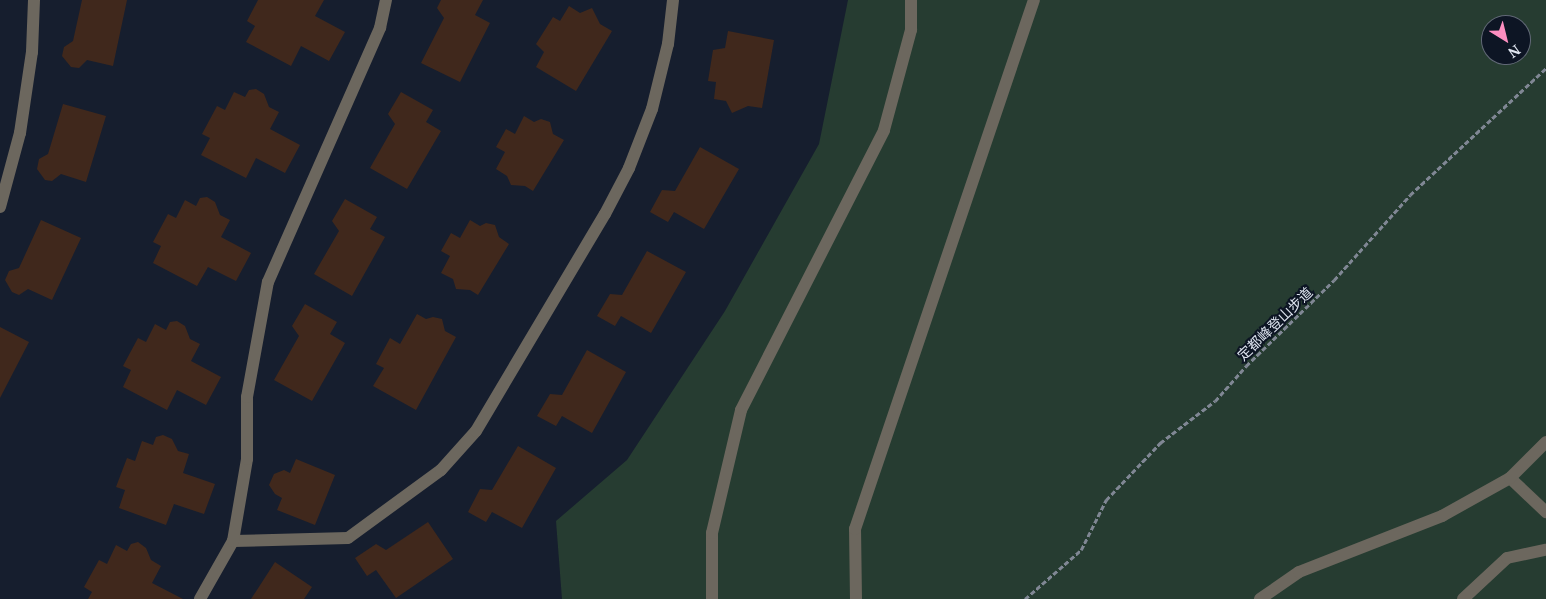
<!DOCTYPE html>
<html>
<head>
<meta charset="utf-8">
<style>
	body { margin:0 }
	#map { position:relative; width:1546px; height:599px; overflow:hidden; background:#161e2e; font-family:"Noto Serif","Noto Sans SC",serif }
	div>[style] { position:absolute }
	.green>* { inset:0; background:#263c31 }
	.building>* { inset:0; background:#40281c }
	.path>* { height:2.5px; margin-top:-1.25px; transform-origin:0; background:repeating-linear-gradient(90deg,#808794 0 5px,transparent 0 7.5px) }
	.minor>* { height:12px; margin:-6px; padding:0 6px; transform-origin:6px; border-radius:6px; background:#6c675e }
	span { translate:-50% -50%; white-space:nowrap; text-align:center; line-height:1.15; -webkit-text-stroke:4px #0d1524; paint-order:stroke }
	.street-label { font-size:14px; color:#dfe5f0 }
	.north { position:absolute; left:1481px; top:15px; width:50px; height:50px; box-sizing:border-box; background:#0d1524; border:1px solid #616876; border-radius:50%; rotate:144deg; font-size:14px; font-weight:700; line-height:20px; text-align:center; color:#dfe5f0 }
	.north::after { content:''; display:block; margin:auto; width:18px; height:22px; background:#fd8ec0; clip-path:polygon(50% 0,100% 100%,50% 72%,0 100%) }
</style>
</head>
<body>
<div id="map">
	<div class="green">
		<div style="clip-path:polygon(evenodd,848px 0,1546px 0,1546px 599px,562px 599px,556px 521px,627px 460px,725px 311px,819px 144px,848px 0,1491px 25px,1521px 25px,1521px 55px,1491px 55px,1491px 25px)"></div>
	</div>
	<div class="building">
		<div style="clip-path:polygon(82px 0,127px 0,113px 66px,87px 60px,79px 68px,71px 67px,62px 56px,64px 47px,73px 41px)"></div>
		<div style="clip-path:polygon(258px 0,324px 0,315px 16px,345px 32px,329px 61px,301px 46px,291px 66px,246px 42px,255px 26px,247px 21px)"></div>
		<div style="clip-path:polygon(441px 0,483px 0,475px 15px,490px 23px,460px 82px,421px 63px,444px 18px,437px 8px)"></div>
		<div style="clip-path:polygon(569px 6px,580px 13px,592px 8px,600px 24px,612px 31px,576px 91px,536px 67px,544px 52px,536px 44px,553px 17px,560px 21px)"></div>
		<div style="clip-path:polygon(728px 31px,774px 40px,762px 108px,748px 106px,732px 113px,726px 101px,714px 99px,716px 82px,708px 81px,713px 50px,725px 48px)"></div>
		<div style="clip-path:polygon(256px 89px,264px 94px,269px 107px,279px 112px,270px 129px,300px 145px,285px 173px,256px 158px,246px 178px,201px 155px,210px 138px,202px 134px,217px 106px,225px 110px,234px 92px,245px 97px,249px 90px)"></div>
		<div style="clip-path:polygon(401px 92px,433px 110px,426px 122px,441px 131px,407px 189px,370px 168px,395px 124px,388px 114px)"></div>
		<div style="clip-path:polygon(63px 104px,106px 116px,86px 182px,61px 174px,52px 181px,45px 180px,37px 169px,39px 159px,48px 154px)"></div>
		<div style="clip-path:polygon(524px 116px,534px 122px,541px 119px,550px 122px,553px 134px,564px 140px,533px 191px,525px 186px,511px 185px,507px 176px,496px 169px,505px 152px,496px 147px,506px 129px,515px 134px)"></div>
		<div style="clip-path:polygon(700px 147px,739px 169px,704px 229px,674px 212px,668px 222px,650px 212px,662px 190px,675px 191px)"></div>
		<div style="clip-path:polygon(207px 197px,215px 202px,220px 215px,230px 220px,221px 237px,251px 253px,236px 281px,208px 267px,197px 286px,153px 263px,161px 246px,153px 242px,168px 214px,176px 218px,185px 200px,196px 206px,200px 198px)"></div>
		<div style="clip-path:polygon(345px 199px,377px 217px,370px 229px,385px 237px,352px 296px,314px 274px,339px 231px,332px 221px)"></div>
		<div style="clip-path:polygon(41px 220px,81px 238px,52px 300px,28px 289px,19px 295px,12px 292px,5px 280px,9px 271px,19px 268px)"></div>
		<div style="clip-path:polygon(470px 220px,480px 226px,486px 223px,495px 225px,499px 237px,509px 244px,478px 295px,470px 290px,456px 289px,453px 279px,441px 273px,450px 256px,441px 251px,451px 233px,460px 238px)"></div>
		<div style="clip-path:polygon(647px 251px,686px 272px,651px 333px,621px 316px,615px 326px,597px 316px,610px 294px,622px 295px)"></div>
		<div style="clip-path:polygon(305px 304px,337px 322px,330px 334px,345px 343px,312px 401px,274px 380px,299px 336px,292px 326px)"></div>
		<div style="clip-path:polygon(417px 314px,426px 319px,433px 317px,442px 319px,445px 331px,456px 337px,416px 410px,373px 386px,384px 368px,376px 364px,390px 338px,400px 344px)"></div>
		<div style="clip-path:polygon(177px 321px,185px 326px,190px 339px,200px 344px,191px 361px,221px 377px,206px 405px,177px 390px,167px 410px,123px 387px,131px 370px,123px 366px,138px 338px,146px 342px,155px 324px,166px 330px,170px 322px)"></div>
		<div style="clip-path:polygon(0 327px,29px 342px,0 398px)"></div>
		<div style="clip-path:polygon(587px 350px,626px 372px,592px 433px,562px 416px,556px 426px,537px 416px,550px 394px,562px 395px)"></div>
		<div style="clip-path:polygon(163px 435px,172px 439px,178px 451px,189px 454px,183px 473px,215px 484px,204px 514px,174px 504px,166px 525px,119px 508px,125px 490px,116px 487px,127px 458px,135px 461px,142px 441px,153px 445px,156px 437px)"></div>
		<div style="clip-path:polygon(518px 446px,556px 468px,522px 528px,492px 512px,486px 522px,468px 512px,480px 489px,492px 490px)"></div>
		<div style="clip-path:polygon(296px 459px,335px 475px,315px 525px,277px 510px,282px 498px,275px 494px,269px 485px,274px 474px,284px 470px,290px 473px)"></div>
		<div style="clip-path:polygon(428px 522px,453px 559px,396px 598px,376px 570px,367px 576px,355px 558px,376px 544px,386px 550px)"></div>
		<div style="clip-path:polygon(138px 542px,146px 548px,151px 560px,161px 566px,152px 583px,183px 599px,88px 599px,92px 592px,84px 587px,99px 560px,107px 564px,116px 545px,127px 551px,131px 544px)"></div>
		<div style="clip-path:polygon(275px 562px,312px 587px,304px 599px,251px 599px)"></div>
	</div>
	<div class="path">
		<div style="left:1025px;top:599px;width:74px;rotate:-41.2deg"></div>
		<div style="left:1081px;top:550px;width:56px;rotate:-63.4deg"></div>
		<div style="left:1106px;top:500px;width:79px;rotate:-46.5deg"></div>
		<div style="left:1160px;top:443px;width:69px;rotate:-37.4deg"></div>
		<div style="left:1215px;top:401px;width:47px;rotate:-48.5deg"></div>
		<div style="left:1246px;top:366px;width:123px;rotate:-44.3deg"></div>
		<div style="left:1334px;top:280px;width:114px;rotate:-48.2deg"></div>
		<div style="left:1410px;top:195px;width:186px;rotate:-43deg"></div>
	</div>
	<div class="minor">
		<div style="left:0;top:207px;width:77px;rotate:-74.9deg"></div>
		<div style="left:20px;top:133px;width:82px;rotate:-81.6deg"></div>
		<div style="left:32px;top:52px;width:52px;rotate:-87.8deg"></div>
		<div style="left:1510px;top:478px;width:50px;rotate:43.4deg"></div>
		<div style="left:233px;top:541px;width:115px;rotate:-1.5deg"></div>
		<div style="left:348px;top:538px;width:115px;rotate:-36.2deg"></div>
		<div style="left:441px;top:470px;width:52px;rotate:-48.1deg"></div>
		<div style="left:476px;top:431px;width:252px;rotate:-59.3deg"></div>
		<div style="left:605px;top:214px;width:52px;rotate:-62.4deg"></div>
		<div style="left:629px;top:168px;width:63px;rotate:-68.7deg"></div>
		<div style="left:652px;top:109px;width:67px;rotate:-76.2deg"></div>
		<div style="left:668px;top:44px;width:44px;rotate:-83.5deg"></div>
		<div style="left:200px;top:599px;width:67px;rotate:-60.4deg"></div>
		<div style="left:233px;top:541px;width:83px;rotate:-80.3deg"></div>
		<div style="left:247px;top:459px;width:62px;rotate:-90deg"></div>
		<div style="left:247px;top:397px;width:117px;rotate:-79.7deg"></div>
		<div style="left:268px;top:282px;width:278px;rotate:-66.2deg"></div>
		<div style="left:380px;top:28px;width:29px;rotate:-78deg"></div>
		<div style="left:712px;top:599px;width:66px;rotate:-90deg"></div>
		<div style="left:712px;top:533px;width:126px;rotate:-76.7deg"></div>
		<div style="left:741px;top:410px;width:314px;rotate:-62.9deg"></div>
		<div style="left:884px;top:130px;width:104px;rotate:-74.9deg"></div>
		<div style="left:911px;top:30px;width:30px;rotate:-90deg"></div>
		<div style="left:856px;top:599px;width:70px;rotate:-90.8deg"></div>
		<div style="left:855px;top:529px;width:558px;rotate:-71.31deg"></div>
		<div style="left:1260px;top:599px;width:47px;rotate:-34.7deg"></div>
		<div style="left:1299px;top:572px;width:154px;rotate:-21.4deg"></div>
		<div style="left:1442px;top:516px;width:78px;rotate:-29.2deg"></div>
		<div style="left:1510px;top:478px;width:51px;rotate:-45deg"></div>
		<div style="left:1463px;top:599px;width:60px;rotate:-43deg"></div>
		<div style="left:1507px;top:558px;width:40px;rotate:-12deg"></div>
	</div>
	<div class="street-label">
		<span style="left:1275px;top:324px;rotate:-44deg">定都峰登山步道</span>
	</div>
	<div class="north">N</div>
</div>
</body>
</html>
